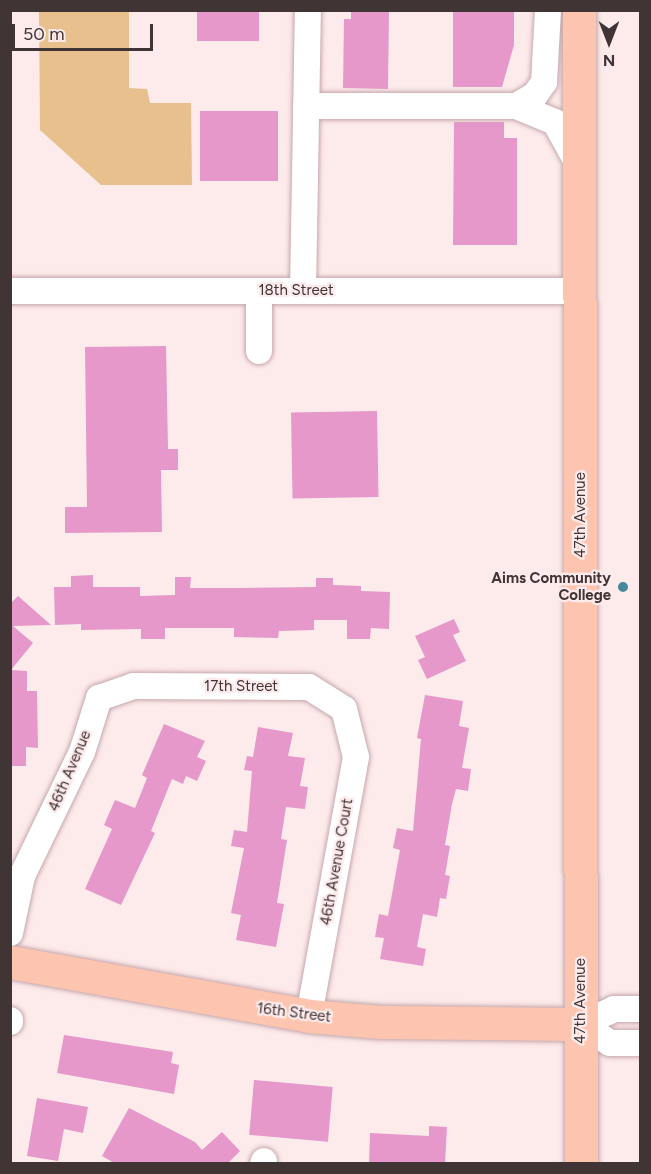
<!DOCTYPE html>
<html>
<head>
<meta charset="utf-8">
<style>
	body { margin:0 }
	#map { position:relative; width:651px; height:1174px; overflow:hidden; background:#fdeaeb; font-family:Figtree,sans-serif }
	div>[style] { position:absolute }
	.green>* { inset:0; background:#e7c08e }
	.building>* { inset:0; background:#e598c9; transform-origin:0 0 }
	.roads { filter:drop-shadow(0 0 2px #c6a8ab) drop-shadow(0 0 2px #c6a8ab) }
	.minor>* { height:26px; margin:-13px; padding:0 13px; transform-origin:13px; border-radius:13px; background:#fff }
	.major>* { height:33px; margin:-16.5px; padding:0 16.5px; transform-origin:16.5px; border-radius:16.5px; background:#fdc5af }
	.dots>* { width:16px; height:16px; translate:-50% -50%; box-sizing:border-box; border:3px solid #fdeaeb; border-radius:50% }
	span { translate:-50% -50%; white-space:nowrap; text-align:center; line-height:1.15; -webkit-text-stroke:4.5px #fdeaeb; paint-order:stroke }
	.street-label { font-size:15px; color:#403435 }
	.poi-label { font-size:15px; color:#403435; font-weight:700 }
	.right { translate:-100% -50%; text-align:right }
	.frame { position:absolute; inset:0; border:12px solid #403435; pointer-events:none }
	.north { position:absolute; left:579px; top:12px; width:60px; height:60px; -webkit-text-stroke:4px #fdeaeb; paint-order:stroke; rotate:180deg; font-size:16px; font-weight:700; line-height:24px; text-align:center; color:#403435 }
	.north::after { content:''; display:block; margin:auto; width:21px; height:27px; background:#403435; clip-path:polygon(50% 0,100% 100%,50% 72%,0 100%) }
	.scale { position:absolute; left:12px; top:24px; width:141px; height:27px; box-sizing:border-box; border:3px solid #403435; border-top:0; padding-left:8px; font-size:18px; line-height:21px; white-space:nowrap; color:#403435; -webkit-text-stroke:4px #fdeaeb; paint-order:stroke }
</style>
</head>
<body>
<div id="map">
	<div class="green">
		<div style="clip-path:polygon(39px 11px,129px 11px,129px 88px,147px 89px,150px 103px,191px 103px,192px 185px,101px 185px,40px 130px)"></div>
	</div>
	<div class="building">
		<div style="left:197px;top:10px;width:62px;height:31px"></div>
		<div style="clip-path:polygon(351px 10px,389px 10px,388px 89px,343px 88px,344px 19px,351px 19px)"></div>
		<div style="clip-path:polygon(453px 10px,514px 10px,514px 45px,502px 87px,453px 87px)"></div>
		<div style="left:200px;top:111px;width:78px;height:70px"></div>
		<div style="clip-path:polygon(454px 122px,504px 122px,504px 138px,517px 138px,517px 245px,453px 245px)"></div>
		<div style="clip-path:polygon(166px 346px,168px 449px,178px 449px,178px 470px,161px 470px,162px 532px,65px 533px,65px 507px,87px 507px,85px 347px)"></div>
		<div style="left:377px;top:411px;width:86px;height:86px;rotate:89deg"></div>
		<div style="clip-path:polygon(93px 575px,93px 587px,140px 587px,140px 596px,175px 595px,175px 577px,191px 577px,190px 588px,241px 588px,316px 587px,316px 578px,333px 578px,333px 585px,361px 586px,361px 591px,390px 592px,389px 629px,371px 628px,370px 639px,347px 639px,347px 620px,314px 620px,314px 630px,279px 631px,278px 638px,234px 637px,234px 628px,165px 628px,165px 639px,141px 639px,141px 629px,81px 630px,81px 624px,55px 625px,54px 587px,71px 587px,71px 576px)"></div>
		<div style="clip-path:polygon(18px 596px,51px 625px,13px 626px,33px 643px,11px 670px,10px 604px)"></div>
		<div style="clip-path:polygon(454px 619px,460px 632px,453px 635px,466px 661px,427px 679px,418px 660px,425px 657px,415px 636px)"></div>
		<div style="clip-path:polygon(11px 670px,27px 671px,27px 691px,37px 691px,38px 748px,26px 747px,26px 766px,10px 766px)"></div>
		<div style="clip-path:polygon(425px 695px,463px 701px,459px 726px,469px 728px,462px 768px,471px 769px,468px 791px,456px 789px,452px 804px,445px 845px,450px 846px,445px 875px,450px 876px,446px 899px,440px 898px,437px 917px,423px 914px,417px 947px,426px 949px,423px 966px,380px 959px,384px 938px,375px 937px,379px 914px,388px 916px,400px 850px,393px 848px,397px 828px,413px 831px,421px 739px,417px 738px)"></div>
		<div style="clip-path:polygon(164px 724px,205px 741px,197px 757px,206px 761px,197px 781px,186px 776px,183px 784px,172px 779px,151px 831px,155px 833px,121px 905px,85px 889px,112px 829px,104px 825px,115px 800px,135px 808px,147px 778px,142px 775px)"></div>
		<div style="clip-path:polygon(258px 727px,293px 733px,288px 756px,305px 758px,300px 786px,308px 787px,305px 809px,286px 807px,281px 839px,287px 840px,277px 903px,284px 904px,276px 947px,236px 940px,241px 915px,231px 913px,244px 848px,231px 846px,234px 830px,247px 832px,252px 771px,244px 770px,247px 756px,253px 757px)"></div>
		<div style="clip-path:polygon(64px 1035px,173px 1052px,171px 1063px,179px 1065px,174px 1094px,57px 1073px)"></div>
		<div style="left:254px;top:1080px;width:79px;height:55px;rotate:5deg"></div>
		<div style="clip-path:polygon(37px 1098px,88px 1107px,83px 1133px,64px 1129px,58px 1161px,27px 1156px)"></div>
		<div style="clip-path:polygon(129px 1108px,195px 1142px,202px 1150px,222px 1132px,240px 1151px,227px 1164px,116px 1164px,102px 1156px)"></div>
		<div style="clip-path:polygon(429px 1126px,447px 1127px,445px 1164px,369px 1164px,370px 1133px,429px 1136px)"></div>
	</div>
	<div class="roads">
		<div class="minor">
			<div style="left:306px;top:106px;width:210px"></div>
			<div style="left:516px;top:106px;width:42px;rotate:22.3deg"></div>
			<div style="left:555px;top:122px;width:46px;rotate:61.2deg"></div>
			<div style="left:516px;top:106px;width:22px;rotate:-30deg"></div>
			<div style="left:535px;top:95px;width:16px;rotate:-55deg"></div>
			<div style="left:544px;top:82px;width:72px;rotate:-86.8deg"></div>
			<div style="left:10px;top:291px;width:571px"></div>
			<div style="left:259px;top:291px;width:60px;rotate:90deg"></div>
			<div style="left:303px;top:291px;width:281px;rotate:-89deg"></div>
			<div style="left:10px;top:933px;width:58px;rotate:-78.1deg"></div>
			<div style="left:22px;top:876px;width:138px;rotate:-64.2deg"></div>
			<div style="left:82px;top:752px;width:57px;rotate:-72.5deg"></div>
			<div style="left:99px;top:698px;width:36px;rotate:-19deg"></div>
			<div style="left:133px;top:686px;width:176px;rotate:0.3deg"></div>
			<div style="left:309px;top:687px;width:41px;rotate:32.2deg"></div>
			<div style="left:344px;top:709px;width:49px;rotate:76deg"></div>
			<div style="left:356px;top:757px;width:263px;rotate:100.3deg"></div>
			<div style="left:10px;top:1020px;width:2px;rotate:90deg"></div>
			<div style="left:581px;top:1024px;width:35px;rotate:33deg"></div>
			<div style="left:610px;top:1043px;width:30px"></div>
			<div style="left:581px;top:1024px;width:36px;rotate:-24deg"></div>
			<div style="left:614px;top:1009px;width:26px"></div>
			<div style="left:263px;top:1164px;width:3px;rotate:-72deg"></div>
		</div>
		<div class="major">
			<div style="left:579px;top:10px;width:1154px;rotate:89.9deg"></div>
			<div style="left:10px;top:962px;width:304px;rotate:10.2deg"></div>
			<div style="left:309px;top:1016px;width:72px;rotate:4.8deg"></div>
			<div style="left:381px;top:1022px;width:200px;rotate:0.6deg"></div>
		</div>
	</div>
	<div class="dots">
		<div style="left:623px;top:587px;background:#47889b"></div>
	</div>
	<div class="street-label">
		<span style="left:296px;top:291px">18th Street</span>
		<span style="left:581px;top:515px;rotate:-90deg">47th Avenue</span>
		<span style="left:241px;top:687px">17th Street</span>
		<span style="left:70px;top:771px;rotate:-67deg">46th Avenue</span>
		<span style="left:337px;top:862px;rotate:-80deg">46th Avenue Court</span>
		<span style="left:581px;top:1001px;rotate:-90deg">47th Avenue</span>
		<span style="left:294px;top:1013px;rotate:7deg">16th Street</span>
	</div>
	<div class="poi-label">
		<span class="right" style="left:611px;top:587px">Aims Community<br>College</span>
	</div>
	<div class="frame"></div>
	<div class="north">N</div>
	<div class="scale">50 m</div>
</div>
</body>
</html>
